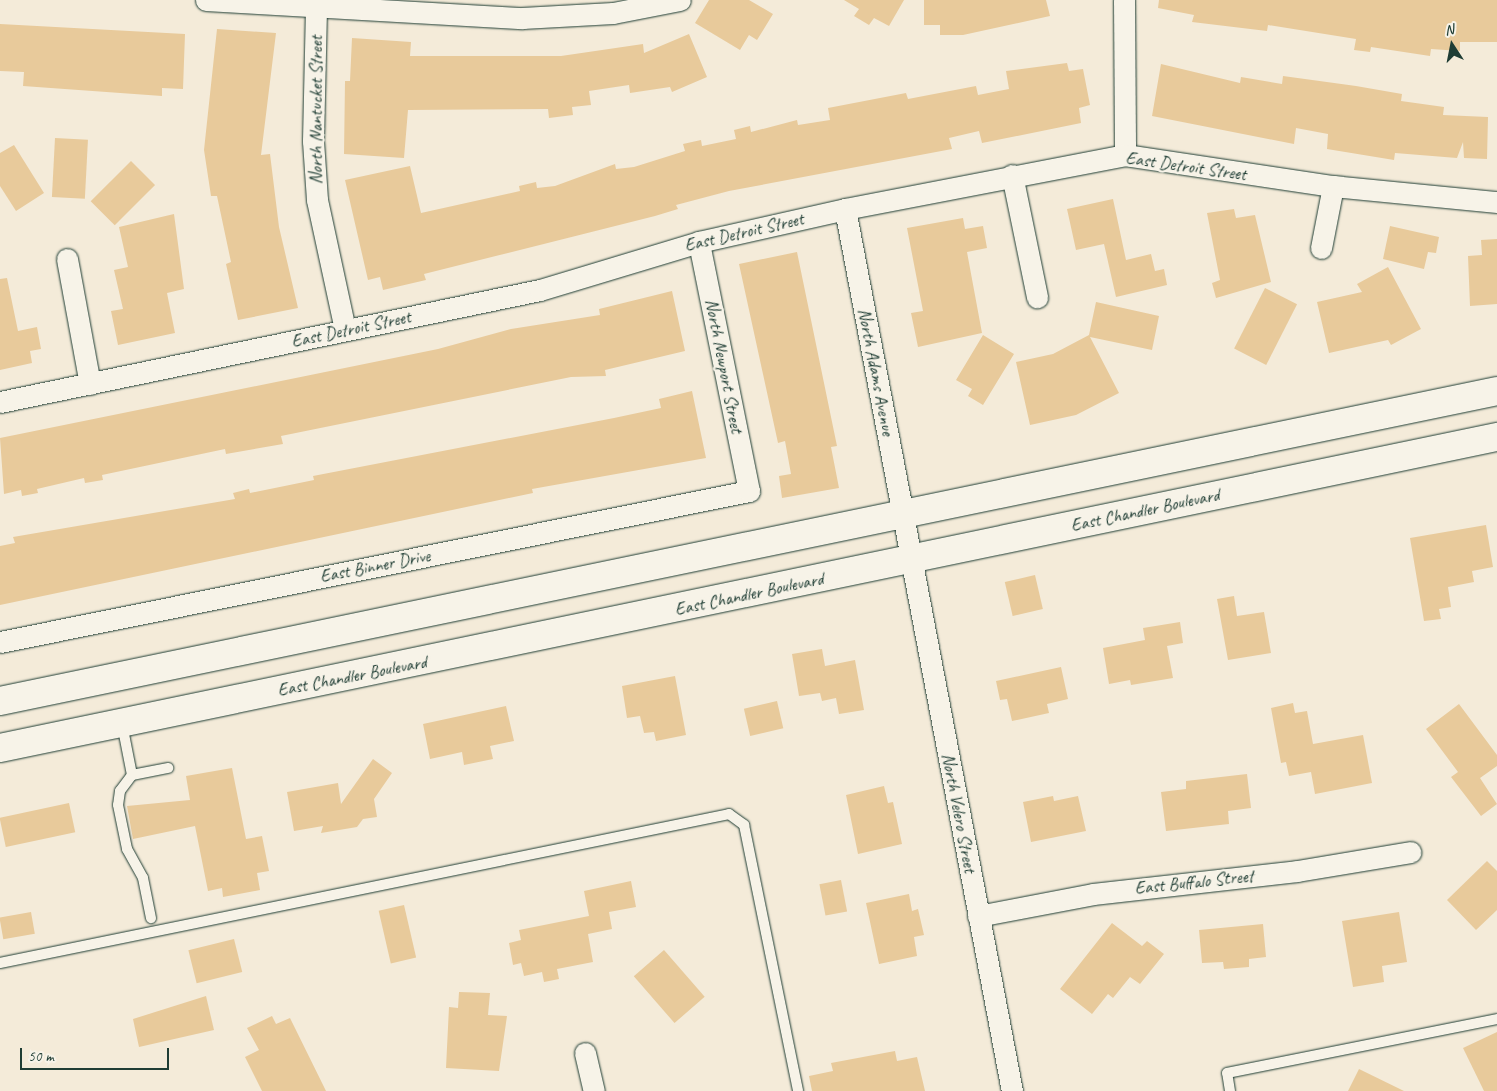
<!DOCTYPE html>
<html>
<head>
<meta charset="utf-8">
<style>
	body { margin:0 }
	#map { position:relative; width:1497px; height:1091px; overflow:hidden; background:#f4ebd9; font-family:Caveat,sans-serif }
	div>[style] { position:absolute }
	.building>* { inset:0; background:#e8ca9b; transform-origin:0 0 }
	.roads { filter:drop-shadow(0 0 1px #1f3d34) drop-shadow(0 0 1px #1f3d34) }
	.service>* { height:10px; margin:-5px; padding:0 5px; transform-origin:5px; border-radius:5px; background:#f7f3e8 }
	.minor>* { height:21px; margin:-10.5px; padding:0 10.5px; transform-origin:10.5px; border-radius:10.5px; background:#f7f3e8 }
	.secondary>* { height:28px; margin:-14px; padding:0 14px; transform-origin:14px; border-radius:14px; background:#f7f3e8 }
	span { translate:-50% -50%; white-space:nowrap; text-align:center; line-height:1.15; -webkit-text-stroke:4.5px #f7f3e8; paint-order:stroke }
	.street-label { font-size:18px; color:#1f3d34 }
	.north { position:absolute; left:1427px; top:20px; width:50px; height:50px; -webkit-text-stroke:4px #f7f3e8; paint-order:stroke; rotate:349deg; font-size:14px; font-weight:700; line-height:20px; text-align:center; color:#1f3d34 }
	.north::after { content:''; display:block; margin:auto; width:18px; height:22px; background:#1f3d34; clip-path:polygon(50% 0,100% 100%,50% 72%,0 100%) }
	.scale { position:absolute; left:20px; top:1048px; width:149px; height:22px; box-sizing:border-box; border:2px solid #1f3d34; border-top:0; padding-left:6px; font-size:15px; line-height:18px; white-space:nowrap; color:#1f3d34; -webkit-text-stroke:4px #f7f3e8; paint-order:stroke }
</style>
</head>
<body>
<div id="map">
	<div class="building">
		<div style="clip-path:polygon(709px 0,749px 0,773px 14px,757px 40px,749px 35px,740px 50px,695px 23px)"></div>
		<div style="clip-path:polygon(844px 0,904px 0,889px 26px,874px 18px,869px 25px,854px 16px,859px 9px)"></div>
		<div style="clip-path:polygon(924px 0,1046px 0,1050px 16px,963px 35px,940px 35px,940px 25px,924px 25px)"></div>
		<div style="clip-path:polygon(1159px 0,1497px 0,1497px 42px,1460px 42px,1460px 51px,1431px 49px,1430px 56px,1371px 47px,1370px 52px,1354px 50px,1356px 39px,1268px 25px,1267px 31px,1192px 22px,1194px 15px,1158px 8px)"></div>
		<div style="clip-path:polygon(0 24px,185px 34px,183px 89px,162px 88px,162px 96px,23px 86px,24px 72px,0 71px)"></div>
		<div style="clip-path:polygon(217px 29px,276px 33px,261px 155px,270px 154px,279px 227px,298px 308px,238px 320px,226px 264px,231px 262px,217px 196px,211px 196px,204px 150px)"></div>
		<div style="clip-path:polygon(689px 34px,707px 77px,672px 92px,670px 87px,630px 93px,629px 85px,589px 91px,591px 105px,572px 107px,573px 115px,549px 118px,548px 109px,408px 110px,404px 158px,344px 154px,345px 81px,350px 81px,352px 38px,411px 42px,410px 56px,561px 56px,643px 44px,644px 53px)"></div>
		<div style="clip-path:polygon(1067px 63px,1069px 71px,1083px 69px,1090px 105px,1079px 108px,1081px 123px,982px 143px,979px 131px,949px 138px,952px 149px,729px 191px,676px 205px,678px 209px,655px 216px,424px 274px,426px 280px,383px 290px,380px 277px,368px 280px,345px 180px,410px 166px,421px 213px,520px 191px,519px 186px,536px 182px,537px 188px,555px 186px,615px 164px,616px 169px,634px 167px,685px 151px,683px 144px,701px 140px,702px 146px,736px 139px,734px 130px,750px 126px,751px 132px,797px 120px,798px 125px,830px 120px,828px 108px,906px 93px,908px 99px,976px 86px,978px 95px,1009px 89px,1006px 71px)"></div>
		<div style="clip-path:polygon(1161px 64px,1240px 83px,1241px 77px,1282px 84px,1283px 76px,1356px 86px,1402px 94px,1401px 101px,1444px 107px,1443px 115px,1488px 117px,1487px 159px,1464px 158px,1463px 142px,1457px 158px,1395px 153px,1394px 160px,1327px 149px,1328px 134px,1296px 128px,1294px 144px,1152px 116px)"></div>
		<div style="left:55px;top:138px;width:33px;height:59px;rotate:3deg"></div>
		<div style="clip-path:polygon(14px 145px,44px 193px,16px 211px,0 186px,0 153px)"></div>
		<div style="left:131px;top:161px;width:34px;height:57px;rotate:45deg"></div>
		<div style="clip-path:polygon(1113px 199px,1126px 260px,1151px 254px,1155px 271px,1164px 269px,1167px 285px,1116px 297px,1104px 244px,1076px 250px,1067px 209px)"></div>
		<div style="clip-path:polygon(1234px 209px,1236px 218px,1255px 215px,1271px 282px,1216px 298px,1212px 283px,1220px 280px,1207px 213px)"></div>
		<div style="clip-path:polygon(174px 214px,184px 289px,167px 293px,175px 333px,118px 345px,111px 311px,123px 309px,114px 270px,128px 267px,119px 227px)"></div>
		<div style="clip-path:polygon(963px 218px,965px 229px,983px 226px,987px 248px,967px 252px,982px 333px,918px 347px,911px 313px,923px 311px,907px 228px)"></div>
		<div style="clip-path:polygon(1390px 226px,1439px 237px,1436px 253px,1428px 252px,1424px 269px,1383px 259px)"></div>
		<div style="clip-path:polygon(1497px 239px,1497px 304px,1470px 306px,1468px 256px,1482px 255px,1481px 240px)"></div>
		<div style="clip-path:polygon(797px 252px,837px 446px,831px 447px,839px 488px,782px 498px,779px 476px,791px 474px,785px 441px,778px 443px,739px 264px)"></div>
		<div style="clip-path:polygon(1388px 267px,1421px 329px,1391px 345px,1388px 340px,1329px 353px,1317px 302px,1362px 292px,1357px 284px)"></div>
		<div style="clip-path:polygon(7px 278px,18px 331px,37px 327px,41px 349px,30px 351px,32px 363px,0 370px,0 279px)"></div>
		<div style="left:1265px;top:288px;width:36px;height:68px;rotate:27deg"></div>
		<div style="clip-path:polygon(672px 291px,685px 351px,605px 370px,606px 376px,571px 377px,281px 436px,283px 444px,226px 454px,225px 449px,102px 475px,103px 480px,85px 483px,84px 478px,37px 489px,38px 493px,22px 496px,21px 490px,4px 494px,0 438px,438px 349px,511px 329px,600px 315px,599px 309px)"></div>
		<div style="clip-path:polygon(1096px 302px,1159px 316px,1152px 350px,1090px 337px,1119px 393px,1076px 415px,1030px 425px,1016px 362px,1053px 354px,1089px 335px)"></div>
		<div style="clip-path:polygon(983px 335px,1014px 354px,983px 405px,968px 396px,972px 389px,956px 380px)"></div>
		<div style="clip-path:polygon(692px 391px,706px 458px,532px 489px,533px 493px,0 605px,0 546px,15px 543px,13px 537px,235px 499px,233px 493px,249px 489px,250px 493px,314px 480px,313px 476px,614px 418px,661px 408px,659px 399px)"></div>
		<div style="clip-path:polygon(1486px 525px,1493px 567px,1472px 571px,1474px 582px,1448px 587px,1451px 607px,1439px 609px,1441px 619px,1424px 621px,1410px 538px)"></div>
		<div style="left:1035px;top:575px;width:35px;height:31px;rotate:77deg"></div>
		<div style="clip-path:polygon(1234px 596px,1237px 616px,1264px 612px,1271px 653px,1228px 660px,1217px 599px)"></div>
		<div style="clip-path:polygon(1180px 622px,1183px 643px,1167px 646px,1173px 678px,1131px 685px,1130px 680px,1109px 684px,1103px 648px,1145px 640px,1143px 628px)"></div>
		<div style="clip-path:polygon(822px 649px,825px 666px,855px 660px,864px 710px,839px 714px,836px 698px,822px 701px,820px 693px,799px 696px,792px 654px)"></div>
		<div style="clip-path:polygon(1061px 667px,1068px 699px,1047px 704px,1049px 713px,1012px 721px,1007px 699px,1000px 700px,996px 681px)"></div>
		<div style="clip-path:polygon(675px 676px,686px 735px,656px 741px,654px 732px,644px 733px,640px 716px,627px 718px,622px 686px)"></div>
		<div style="left:777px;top:701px;width:28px;height:34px;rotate:77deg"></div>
		<div style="clip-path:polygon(1293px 703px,1295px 713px,1307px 711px,1313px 744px,1363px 735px,1372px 783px,1315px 794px,1311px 772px,1289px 776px,1286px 762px,1281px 763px,1271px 708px)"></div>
		<div style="clip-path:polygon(1459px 704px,1497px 755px,1497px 766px,1480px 778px,1497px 804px,1481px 816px,1451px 777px,1458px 772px,1426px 729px)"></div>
		<div style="clip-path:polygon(506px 706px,514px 741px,490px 746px,493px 759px,464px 765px,462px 752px,430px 759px,423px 724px)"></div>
		<div style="clip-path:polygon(373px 759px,392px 773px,374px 799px,377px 817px,363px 819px,357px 827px,321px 833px,323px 826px,294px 831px,287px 792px,338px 783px,341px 804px)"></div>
		<div style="clip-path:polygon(232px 768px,246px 839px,262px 836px,269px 871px,257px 873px,260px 890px,223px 897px,222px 888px,208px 891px,195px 826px,133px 839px,127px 806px,190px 800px,186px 776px)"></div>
		<div style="clip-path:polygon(1247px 774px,1251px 808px,1228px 811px,1229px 824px,1166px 831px,1161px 792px,1186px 789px,1186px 781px)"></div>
		<div style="clip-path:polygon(884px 786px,888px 803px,893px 802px,902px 844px,858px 854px,846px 795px)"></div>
		<div style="clip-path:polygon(1053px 796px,1054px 801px,1078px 796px,1086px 831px,1031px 842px,1023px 802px)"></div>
		<div style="left:69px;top:803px;width:30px;height:71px;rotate:78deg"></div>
		<div style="clip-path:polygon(1487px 861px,1497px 871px,1497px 910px,1476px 930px,1447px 900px)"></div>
		<div style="left:841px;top:880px;width:32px;height:22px;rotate:79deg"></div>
		<div style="clip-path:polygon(631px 881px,636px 907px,609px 912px,612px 929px,588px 934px,593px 962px,557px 969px,559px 979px,544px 982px,542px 972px,524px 976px,521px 963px,513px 965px,509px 943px,521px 940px,519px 930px,589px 916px,584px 891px)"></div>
		<div style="clip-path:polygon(909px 894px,912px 911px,918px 909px,924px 935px,914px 937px,917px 956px,879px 964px,866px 903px)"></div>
		<div style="left:404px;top:905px;width:54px;height:26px;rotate:77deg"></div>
		<div style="left:31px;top:912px;width:22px;height:32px;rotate:80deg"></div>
		<div style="clip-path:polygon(1399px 912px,1407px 962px,1382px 966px,1384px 982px,1353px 987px,1342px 921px)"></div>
		<div style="clip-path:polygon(1112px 923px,1142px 946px,1147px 941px,1164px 954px,1140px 984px,1130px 977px,1113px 998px,1108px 994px,1092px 1014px,1060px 989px)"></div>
		<div style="clip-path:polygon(1263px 924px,1266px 957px,1249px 959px,1249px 967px,1224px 969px,1223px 962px,1202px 963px,1199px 930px)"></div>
		<div style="left:234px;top:939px;width:34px;height:47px;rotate:76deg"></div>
		<div style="left:664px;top:950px;width:62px;height:40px;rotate:49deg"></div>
		<div style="clip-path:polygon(459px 992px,490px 993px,488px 1015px,507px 1016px,499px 1071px,446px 1068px,449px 1007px,458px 1008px)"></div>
		<div style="clip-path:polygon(206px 996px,214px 1030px,139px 1047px,133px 1019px)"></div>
		<div style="clip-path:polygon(272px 1016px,276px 1024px,290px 1018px,326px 1091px,262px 1091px,245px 1057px,259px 1050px,247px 1028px)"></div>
		<div style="clip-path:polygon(1497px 1032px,1497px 1091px,1484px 1091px,1463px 1048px)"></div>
		<div style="clip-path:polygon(895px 1051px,897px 1061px,917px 1057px,925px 1091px,812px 1091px,809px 1076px,833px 1071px,831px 1063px)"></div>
		<div style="clip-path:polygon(1359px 1069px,1404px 1091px,1348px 1091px)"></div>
	</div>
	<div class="roads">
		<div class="service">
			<div style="left:122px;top:724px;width:52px;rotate:78.9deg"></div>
			<div style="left:132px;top:775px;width:20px;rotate:127deg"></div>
			<div style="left:120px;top:791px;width:14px;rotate:98deg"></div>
			<div style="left:118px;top:805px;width:45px;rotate:78.4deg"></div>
			<div style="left:127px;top:849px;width:33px;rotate:61deg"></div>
			<div style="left:143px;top:878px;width:41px;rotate:78.7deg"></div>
			<div style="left:132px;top:775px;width:37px;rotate:-11deg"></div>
			<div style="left:0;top:963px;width:744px;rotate:-11.55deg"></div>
			<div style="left:729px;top:814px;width:19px;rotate:36deg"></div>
			<div style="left:744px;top:825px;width:271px;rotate:78.5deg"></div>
			<div style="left:1230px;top:1091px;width:18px;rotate:-99deg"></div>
			<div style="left:1227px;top:1073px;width:275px;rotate:-11.3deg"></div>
		</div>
		<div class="minor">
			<div style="left:206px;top:0;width:317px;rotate:3.3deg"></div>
			<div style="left:522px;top:18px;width:91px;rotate:-3.1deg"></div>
			<div style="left:613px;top:13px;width:68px;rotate:-11deg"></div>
			<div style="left:1124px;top:0;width:155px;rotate:89.6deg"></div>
			<div style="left:316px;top:8px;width:133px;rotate:91.3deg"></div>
			<div style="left:313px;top:141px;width:59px;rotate:86.1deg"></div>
			<div style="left:317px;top:200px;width:133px;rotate:77.8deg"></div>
			<div style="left:1012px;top:175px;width:125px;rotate:78.4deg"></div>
			<div style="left:845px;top:209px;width:898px;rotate:79.28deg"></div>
			<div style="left:1321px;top:248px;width:63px;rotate:-79deg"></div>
			<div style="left:67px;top:259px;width:127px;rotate:79.6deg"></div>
			<div style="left:0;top:402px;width:551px;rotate:-11.72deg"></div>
			<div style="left:540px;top:290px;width:166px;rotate:-16.8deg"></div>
			<div style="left:699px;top:242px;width:150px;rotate:-12.7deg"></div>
			<div style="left:845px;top:209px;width:285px;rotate:-10.9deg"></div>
			<div style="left:1125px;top:155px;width:210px;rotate:8.5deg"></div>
			<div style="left:1333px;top:186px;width:165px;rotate:5.6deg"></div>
			<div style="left:0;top:642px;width:764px;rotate:-11.4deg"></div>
			<div style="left:749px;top:491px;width:254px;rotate:-101.4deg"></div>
			<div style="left:978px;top:916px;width:117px;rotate:-10.8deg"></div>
			<div style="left:1093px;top:894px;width:205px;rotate:-6.4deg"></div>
			<div style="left:1297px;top:871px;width:115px;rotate:-9.5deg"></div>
			<div style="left:585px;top:1053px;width:39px;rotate:77deg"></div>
		</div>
		<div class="secondary">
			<div style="left:0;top:701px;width:1529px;rotate:-11.7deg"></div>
			<div style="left:0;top:748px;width:1529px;rotate:-11.74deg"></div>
		</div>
	</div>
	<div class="street-label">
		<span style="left:316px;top:110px;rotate:-90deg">North Nantucket Street</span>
		<span style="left:1186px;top:166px;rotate:8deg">East Detroit Street</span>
		<span style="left:744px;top:232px;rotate:-13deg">East Detroit Street</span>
		<span style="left:351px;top:329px;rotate:-12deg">East Detroit Street</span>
		<span style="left:724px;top:366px;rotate:79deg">North Newport Street</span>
		<span style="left:876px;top:372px;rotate:79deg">North Adams Avenue</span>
		<span style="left:1145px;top:510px;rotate:-12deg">East Chandler Boulevard</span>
		<span style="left:375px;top:566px;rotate:-11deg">East Binner Drive</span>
		<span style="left:749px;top:594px;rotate:-12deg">East Chandler Boulevard</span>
		<span style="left:352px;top:676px;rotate:-11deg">East Chandler Boulevard</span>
		<span style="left:959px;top:813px;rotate:79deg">North Velero Street</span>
		<span style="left:1194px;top:882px;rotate:-6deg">East Buffalo Street</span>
	</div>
	<div class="north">N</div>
	<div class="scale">50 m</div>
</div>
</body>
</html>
